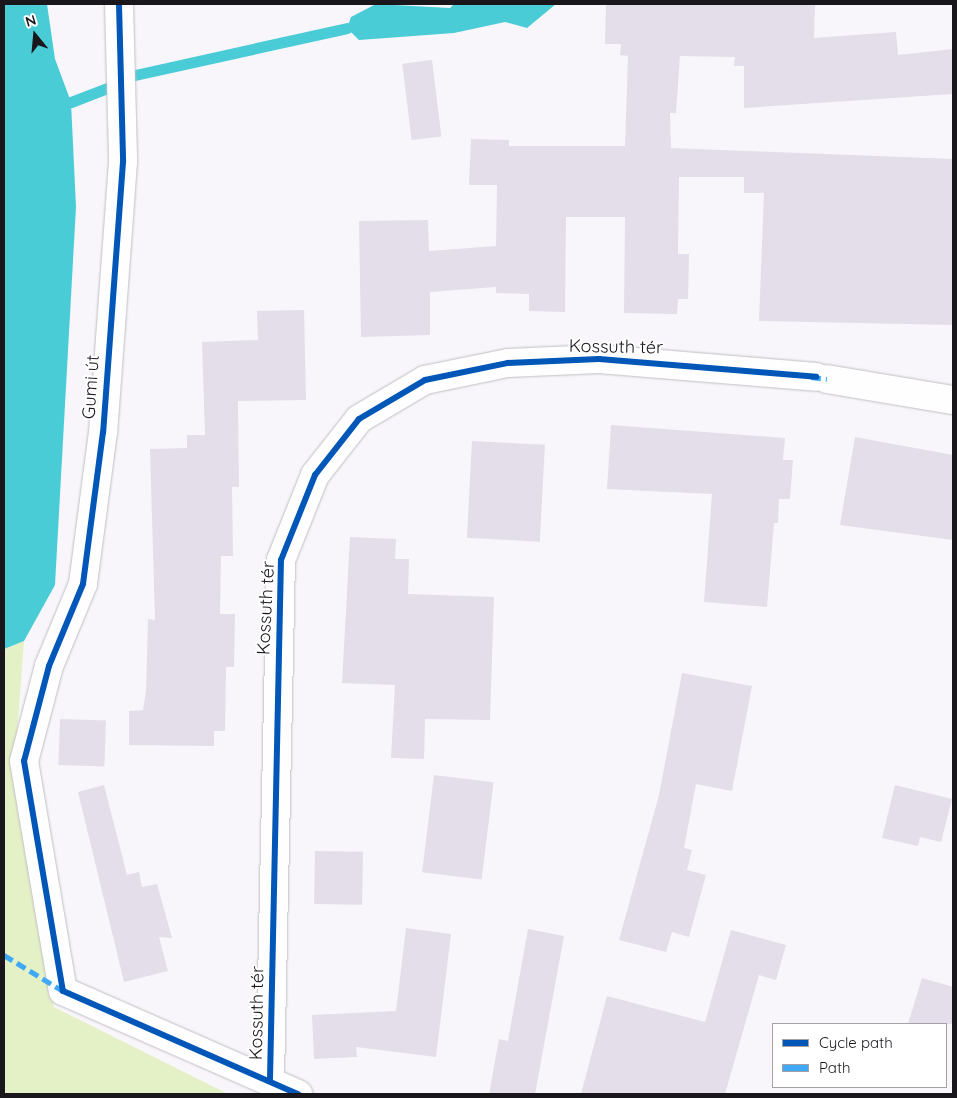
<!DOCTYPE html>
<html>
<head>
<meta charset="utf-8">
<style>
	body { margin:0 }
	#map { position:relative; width:957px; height:1098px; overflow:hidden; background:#f8f6fb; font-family:Quicksand,sans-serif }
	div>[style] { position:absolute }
	.green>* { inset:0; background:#e4f1c7 }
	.water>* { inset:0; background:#4accd6 }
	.stream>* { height:11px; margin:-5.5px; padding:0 5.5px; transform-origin:5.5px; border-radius:5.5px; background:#4accd6 }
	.building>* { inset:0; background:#e3dee9; transform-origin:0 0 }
	.roads { filter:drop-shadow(0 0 1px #c0bec3) drop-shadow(0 0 1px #c0bec3) }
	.street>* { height:28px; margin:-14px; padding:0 14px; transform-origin:14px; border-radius:14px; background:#fefefe }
	.quiet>* { height:5px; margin-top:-2.5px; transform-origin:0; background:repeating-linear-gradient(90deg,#3fa9f5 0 10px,transparent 0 15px) }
	.cycleway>* { height:6px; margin:-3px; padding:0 3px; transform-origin:3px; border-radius:3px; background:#0057b8 }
	span { translate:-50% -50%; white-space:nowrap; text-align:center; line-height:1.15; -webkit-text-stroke:4px #fff; paint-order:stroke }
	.street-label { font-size:18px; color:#19161c }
	.frame { position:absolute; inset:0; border:5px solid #19161c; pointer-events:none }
	.legend { position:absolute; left:772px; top:1023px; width:175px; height:65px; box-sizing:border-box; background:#fff; border:1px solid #a3a2a4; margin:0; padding:6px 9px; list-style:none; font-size:15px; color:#19161c }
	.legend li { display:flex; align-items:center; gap:10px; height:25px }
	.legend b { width:25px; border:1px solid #a3a2a4 }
	.north { position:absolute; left:10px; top:10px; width:50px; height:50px; -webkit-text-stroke:4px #fff; paint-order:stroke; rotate:343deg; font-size:14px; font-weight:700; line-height:20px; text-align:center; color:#19161c }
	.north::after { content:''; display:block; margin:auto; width:18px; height:22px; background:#19161c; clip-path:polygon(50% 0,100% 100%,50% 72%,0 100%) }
</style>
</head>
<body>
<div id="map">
	<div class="green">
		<div style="clip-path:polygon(24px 641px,15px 761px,54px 1007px,228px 1094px,4px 1094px,4px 649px)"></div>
	</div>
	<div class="water">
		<div style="clip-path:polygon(4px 4px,47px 4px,55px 59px,71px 102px,76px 207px,55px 585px,24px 641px,4px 649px)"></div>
		<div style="clip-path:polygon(376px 4px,450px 8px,454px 4px,556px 4px,527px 28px,505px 22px,454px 33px,359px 40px,347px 28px,351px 17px)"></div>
	</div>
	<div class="stream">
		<div style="left:135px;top:75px;width:217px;rotate:-12.5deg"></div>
		<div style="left:71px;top:102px;width:42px;rotate:-21deg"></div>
	</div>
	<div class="building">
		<div style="clip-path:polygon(606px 4px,815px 4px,814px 38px,896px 32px,898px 55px,953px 49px,953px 94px,744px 108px,744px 66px,734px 66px,735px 57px,680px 56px,676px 113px,670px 113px,671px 148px,953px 159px,953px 325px,759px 321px,764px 193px,744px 193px,744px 177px,679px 177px,678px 254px,689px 254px,688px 299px,678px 299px,677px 314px,624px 313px,625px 217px,566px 217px,565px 312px,529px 311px,529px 294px,496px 293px,496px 287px,430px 292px,430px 335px,361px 337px,359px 221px,428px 220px,429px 251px,496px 246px,497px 185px,469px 185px,471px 139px,509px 140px,509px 146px,625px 146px,628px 56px,620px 55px,621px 44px,605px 44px)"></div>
		<div style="left:432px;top:60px;width:77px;height:30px;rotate:83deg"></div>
		<div style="clip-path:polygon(304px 310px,306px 400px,238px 401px,239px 487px,232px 487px,233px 556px,221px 556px,220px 614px,235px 614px,234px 667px,226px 667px,225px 731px,214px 731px,214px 746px,129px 745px,129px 711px,143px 710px,146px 691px,148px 619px,155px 620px,150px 449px,187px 448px,187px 435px,205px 435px,202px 342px,258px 340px,257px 311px)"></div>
		<div style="clip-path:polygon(611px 425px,785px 438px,783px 460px,793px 460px,790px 499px,779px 499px,778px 523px,774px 523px,767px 607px,704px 602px,712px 494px,607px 489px)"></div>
		<div style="clip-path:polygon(855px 437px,953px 455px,953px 540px,840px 525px)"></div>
		<div style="left:472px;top:441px;width:73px;height:97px;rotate:3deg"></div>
		<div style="clip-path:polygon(350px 537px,396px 539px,395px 559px,409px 559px,408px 594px,494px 597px,490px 720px,425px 719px,424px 759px,391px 758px,395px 685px,342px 683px)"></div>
		<div style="clip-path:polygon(682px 673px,752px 686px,732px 791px,696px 784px,684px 848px,692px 850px,687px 870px,706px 875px,689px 937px,672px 932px,666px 952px,619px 940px,659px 795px)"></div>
		<div style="left:60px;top:719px;width:46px;height:46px;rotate:2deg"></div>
		<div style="left:434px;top:775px;width:60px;height:98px;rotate:7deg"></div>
		<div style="clip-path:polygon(104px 785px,127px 875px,139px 872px,142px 887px,157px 884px,172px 938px,159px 937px,168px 971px,124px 982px,78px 792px)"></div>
		<div style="clip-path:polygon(895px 785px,952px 799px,941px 842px,920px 837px,918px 846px,882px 838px)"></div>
		<div style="left:315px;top:851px;width:48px;height:53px;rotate:1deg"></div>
		<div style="clip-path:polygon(406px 928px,451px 934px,436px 1057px,356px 1047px,357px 1057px,314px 1059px,312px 1015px,396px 1011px)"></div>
		<div style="clip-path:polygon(528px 929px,564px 936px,535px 1094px,489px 1094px,499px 1039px,508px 1041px)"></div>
		<div style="clip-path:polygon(731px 930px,786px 945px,776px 980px,759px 975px,725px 1094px,581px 1094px,607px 996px,705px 1022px)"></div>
		<div style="clip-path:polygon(922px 978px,953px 987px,953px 1024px,908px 1024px)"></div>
	</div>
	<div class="roads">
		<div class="street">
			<div style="left:119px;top:4px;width:158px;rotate:88.5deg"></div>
			<div style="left:123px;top:162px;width:271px;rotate:94.2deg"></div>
			<div style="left:103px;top:432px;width:153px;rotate:97.5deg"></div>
			<div style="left:83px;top:584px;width:89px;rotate:112.5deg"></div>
			<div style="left:49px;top:666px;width:98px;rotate:104.7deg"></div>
			<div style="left:24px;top:761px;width:233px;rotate:80.4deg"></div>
			<div style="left:63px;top:991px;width:257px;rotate:23.7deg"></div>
			<div style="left:827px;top:379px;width:128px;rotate:9.5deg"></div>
			<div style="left:270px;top:1079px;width:519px;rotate:-88.79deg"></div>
			<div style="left:281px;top:560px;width:92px;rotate:-68.2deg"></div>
			<div style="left:315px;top:475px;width:71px;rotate:-51.8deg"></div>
			<div style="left:359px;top:419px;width:77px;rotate:-30.6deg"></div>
			<div style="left:425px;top:380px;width:85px;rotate:-11.6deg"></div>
			<div style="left:508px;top:363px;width:91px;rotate:-2.5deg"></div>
			<div style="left:599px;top:359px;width:218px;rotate:4.7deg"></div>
		</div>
	</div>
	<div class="quiet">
		<div style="left:811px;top:377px;width:16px;rotate:7deg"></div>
		<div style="left:4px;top:955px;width:69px;rotate:31.4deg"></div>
	</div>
	<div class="cycleway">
		<div style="left:119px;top:4px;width:158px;rotate:88.5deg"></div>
		<div style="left:123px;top:162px;width:271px;rotate:94.2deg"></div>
		<div style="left:103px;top:432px;width:153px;rotate:97.5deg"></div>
		<div style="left:83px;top:584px;width:89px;rotate:112.5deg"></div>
		<div style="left:49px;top:666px;width:98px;rotate:104.7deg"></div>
		<div style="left:24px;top:761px;width:233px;rotate:80.4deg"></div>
		<div style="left:63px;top:991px;width:257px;rotate:23.7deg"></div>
		<div style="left:270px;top:1079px;width:519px;rotate:-88.79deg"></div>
		<div style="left:281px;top:560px;width:92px;rotate:-68.2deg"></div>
		<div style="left:315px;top:475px;width:71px;rotate:-51.8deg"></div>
		<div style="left:359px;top:419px;width:77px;rotate:-30.6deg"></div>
		<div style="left:425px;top:380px;width:85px;rotate:-11.6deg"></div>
		<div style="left:508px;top:363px;width:91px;rotate:-2.5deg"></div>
		<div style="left:599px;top:359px;width:218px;rotate:4.7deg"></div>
	</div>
	<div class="street-label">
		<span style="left:616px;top:347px;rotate:1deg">Kossuth tér</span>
		<span style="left:91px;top:387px;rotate:-86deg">Gumi út</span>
		<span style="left:266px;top:608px;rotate:-87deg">Kossuth tér</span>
		<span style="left:257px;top:1013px;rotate:-89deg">Kossuth tér</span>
	</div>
	<div class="frame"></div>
	<ul class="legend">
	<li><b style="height:6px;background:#0057b8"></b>Cycle path</li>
	<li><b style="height:6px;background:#3fa9f5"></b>Path</li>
	</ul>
	<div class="north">N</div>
</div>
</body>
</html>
